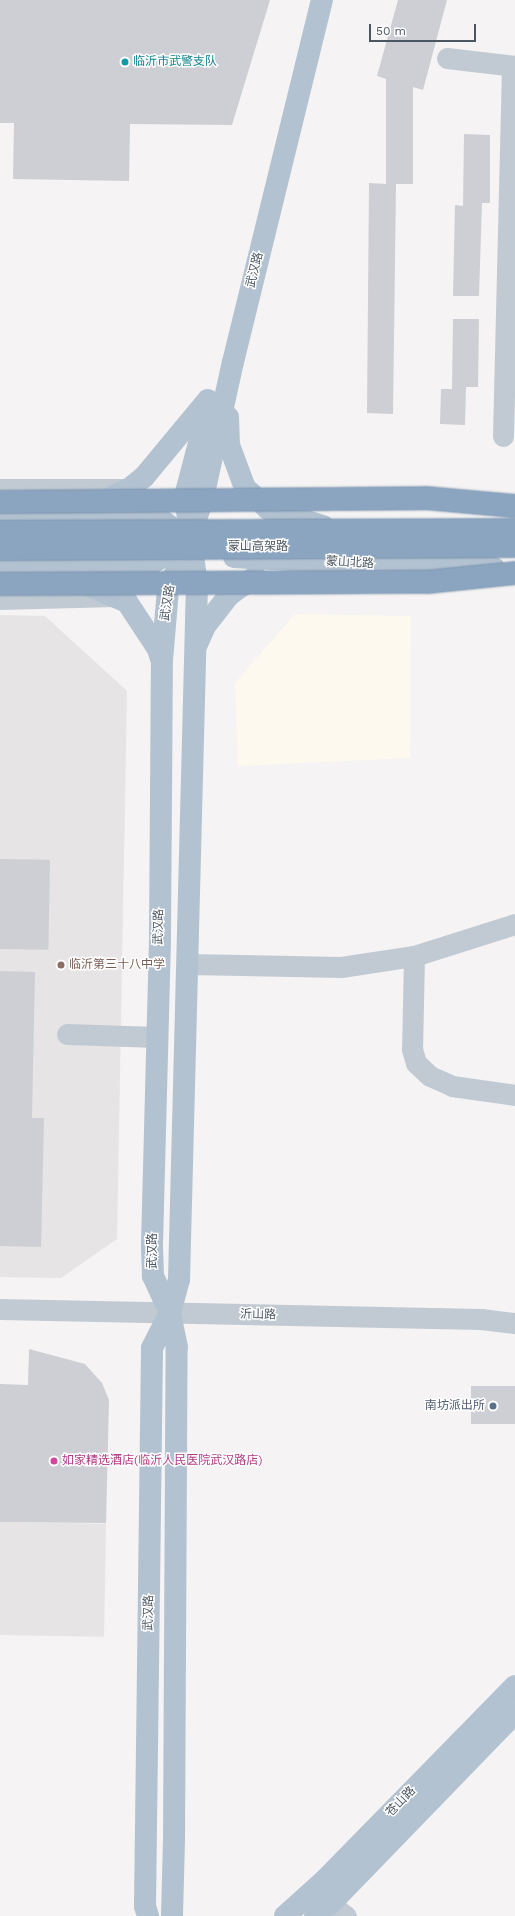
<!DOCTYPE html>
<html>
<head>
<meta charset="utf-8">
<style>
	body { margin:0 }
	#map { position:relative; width:515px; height:1916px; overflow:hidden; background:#f5f3f3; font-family:"Work Sans","Noto Sans SC",sans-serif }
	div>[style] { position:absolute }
	.commercial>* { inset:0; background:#fdf9ef }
	.education>* { inset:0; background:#e6e4e5; transform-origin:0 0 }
	.building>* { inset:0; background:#cdcfd5; transform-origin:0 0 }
	.minor>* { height:21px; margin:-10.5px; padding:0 10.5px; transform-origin:10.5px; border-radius:10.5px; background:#c1cad2 }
	.major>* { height:22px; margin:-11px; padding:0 11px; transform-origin:11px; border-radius:11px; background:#b3c2d1 }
	.bridges { filter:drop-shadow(0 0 1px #7690ad) drop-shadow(0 0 1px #7690ad) }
	.highway-bridge>* { height:22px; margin:-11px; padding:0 11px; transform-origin:11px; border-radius:11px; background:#8ba5c1 }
	.dots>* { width:11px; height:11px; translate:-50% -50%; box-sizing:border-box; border:2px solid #fff; border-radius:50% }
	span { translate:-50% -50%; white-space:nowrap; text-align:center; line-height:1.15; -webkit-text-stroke:3px #fff; paint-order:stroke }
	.culture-label { font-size:12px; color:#0d838f }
	.left { translate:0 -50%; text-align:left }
	.street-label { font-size:12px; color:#4a5661 }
	.education-label { font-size:12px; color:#785e54 }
	.service-label { font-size:12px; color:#4e5e75 }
	.right { translate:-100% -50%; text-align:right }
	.hotel-label { font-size:12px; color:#b23c85 }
	.scale { position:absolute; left:369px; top:24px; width:107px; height:18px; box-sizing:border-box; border:2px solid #4a5661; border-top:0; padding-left:5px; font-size:12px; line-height:14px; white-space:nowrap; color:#4a5661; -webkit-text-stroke:3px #fff; paint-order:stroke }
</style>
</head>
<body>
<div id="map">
	<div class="commercial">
		<div style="clip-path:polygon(295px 614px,411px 616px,410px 758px,238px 766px,235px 683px)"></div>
	</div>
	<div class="education">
		<div style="clip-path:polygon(0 615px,45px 616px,127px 691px,117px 1239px,61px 1278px,0 1277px)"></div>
		<div style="left:0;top:1522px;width:106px;height:113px;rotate:1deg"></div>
	</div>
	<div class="building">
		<div style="clip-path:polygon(0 0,270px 0,232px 125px,130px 124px,129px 181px,13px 179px,14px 123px,0 123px)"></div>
		<div style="clip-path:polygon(398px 0,447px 0,423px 90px,413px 87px,413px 184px,396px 184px,393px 414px,367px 413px,369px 183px,386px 184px,386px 79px,377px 76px)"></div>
		<div style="clip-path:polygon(464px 134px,490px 135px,490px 203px,482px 203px,479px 296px,453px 296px,455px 205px,463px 206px)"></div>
		<div style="clip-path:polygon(453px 319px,479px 319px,478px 387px,466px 387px,465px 425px,440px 424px,441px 389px,452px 389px)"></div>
		<div style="left:0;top:859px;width:50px;height:90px;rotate:1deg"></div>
		<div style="clip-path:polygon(0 971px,35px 972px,32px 1118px,44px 1118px,41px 1247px,0 1246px)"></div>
		<div style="clip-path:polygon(29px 1349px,85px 1364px,102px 1383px,109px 1400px,106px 1523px,0 1522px,0 1384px,28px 1385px)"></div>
		<div style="left:515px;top:1386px;width:38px;height:44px;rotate:90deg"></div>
	</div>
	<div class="minor">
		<div style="left:447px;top:58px;width:68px;rotate:6.7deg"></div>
		<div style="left:503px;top:436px;width:370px;rotate:-88.6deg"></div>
		<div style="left:0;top:489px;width:129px"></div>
		<div style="left:0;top:599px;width:115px;rotate:-1.5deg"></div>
		<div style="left:414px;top:956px;width:93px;rotate:91.2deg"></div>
		<div style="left:412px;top:1049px;width:15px;rotate:74deg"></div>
		<div style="left:416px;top:1063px;width:19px;rotate:43deg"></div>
		<div style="left:430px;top:1076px;width:24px;rotate:24deg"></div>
		<div style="left:452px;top:1086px;width:64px;rotate:8.1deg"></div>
		<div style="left:187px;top:964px;width:154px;rotate:1.1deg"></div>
		<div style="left:341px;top:967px;width:74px;rotate:-8.6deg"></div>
		<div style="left:414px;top:956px;width:106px;rotate:-17.6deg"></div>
		<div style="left:67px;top:1034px;width:90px;rotate:1.9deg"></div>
		<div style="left:0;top:1309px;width:481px;rotate:1.2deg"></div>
		<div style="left:481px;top:1319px;width:34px;rotate:7deg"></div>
		<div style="left:330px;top:1904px;width:20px;rotate:37deg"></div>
	</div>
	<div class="major">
		<div style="left:228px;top:417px;width:28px;rotate:88deg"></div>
		<div style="left:229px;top:445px;width:46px;rotate:69.6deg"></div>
		<div style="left:245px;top:488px;width:31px;rotate:42deg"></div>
		<div style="left:268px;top:509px;width:58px;rotate:17.2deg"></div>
		<div style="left:100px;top:503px;width:32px;rotate:-26deg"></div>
		<div style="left:129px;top:489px;width:19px;rotate:-39deg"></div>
		<div style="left:144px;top:477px;width:100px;rotate:-50.3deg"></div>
		<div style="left:0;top:514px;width:155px;rotate:0.4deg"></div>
		<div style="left:155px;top:515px;width:39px;rotate:37deg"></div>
		<div style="left:234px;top:557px;width:189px;rotate:3deg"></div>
		<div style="left:423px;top:567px;width:71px;rotate:0.8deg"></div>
		<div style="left:0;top:570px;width:149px;rotate:-1.9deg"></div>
		<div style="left:149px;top:565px;width:42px;rotate:-31.4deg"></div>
		<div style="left:85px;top:584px;width:46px;rotate:23.2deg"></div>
		<div style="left:127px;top:602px;width:56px;rotate:56.6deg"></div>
		<div style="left:158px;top:649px;width:10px;rotate:73deg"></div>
		<div style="left:197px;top:644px;width:20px;rotate:-66deg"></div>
		<div style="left:205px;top:626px;width:39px;rotate:-52deg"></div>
		<div style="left:229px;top:595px;width:32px;rotate:-35deg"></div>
		<div style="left:148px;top:1916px;width:10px;rotate:-107deg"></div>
		<div style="left:145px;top:1906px;width:558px;rotate:-89.28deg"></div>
		<div style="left:152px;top:1348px;width:39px;rotate:-63deg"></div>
		<div style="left:170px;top:1313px;width:41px;rotate:-114.7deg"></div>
		<div style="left:153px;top:1276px;width:31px;rotate:-92deg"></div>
		<div style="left:152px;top:1245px;width:307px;rotate:-88.5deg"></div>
		<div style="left:160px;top:938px;width:278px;rotate:-89.6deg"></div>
		<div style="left:162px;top:660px;width:70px;rotate:-85.1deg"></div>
		<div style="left:168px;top:590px;width:53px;rotate:-66.8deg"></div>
		<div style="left:189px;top:541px;width:45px;rotate:-72deg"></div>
		<div style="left:203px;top:498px;width:139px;rotate:-77.6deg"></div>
		<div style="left:233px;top:362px;width:373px;rotate:-76.2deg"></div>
		<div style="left:172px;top:1916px;width:75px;rotate:-88.5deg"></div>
		<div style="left:174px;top:1841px;width:494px;rotate:-89.7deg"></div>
		<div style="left:177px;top:1347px;width:35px;rotate:-102deg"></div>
		<div style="left:170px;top:1313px;width:34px;rotate:-75deg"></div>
		<div style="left:179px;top:1280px;width:695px;rotate:-88.52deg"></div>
		<div style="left:197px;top:585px;width:90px;rotate:-97.7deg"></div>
		<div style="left:185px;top:496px;width:90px;rotate:-75.2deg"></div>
		<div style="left:285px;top:1916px;width:52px;rotate:-41.9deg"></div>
		<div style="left:324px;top:1881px;width:273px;rotate:-45.6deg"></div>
		<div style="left:315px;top:1916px;width:19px;rotate:-39deg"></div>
		<div style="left:330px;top:1904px;width:266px;rotate:-45.9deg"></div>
	</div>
	<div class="bridges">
		<div class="highway-bridge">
			<div style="left:0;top:502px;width:425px;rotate:-0.5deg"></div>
			<div style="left:425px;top:498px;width:90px;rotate:5.1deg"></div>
			<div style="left:0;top:532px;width:515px;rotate:-0.22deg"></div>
			<div style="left:0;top:549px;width:515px;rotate:-0.33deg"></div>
			<div style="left:0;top:584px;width:427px;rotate:-0.3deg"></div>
			<div style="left:427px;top:582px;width:88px;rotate:-5.8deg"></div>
		</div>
	</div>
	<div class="dots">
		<div style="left:125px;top:62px;background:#0f9aa8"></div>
		<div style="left:61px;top:965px;background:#8d6e63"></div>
		<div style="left:493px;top:1406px;background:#5c6f8a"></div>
		<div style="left:54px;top:1461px;background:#d1479c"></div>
	</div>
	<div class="culture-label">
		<span class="left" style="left:133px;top:62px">临沂市武警支队</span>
	</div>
	<div class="street-label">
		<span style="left:255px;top:270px;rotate:-76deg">武汉路</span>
		<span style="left:258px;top:547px">蒙山高架路</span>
		<span style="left:350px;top:563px;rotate:3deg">蒙山北路</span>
		<span style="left:168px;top:603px;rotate:-81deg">武汉路</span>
		<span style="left:159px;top:927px;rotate:-89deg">武汉路</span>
		<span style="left:153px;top:1251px;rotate:-90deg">武汉路</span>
		<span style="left:258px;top:1315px;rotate:1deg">沂山路</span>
		<span style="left:149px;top:1613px;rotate:-89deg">武汉路</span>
		<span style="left:401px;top:1802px;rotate:-46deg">苍山路</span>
	</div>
	<div class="education-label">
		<span class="left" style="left:69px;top:965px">临沂第三十八中学</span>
	</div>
	<div class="service-label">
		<span class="right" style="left:485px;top:1406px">南坊派出所</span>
	</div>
	<div class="hotel-label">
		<span class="left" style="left:62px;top:1461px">如家精选酒店(临沂人民医院武汉路店)</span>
	</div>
	<div class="scale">50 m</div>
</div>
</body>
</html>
